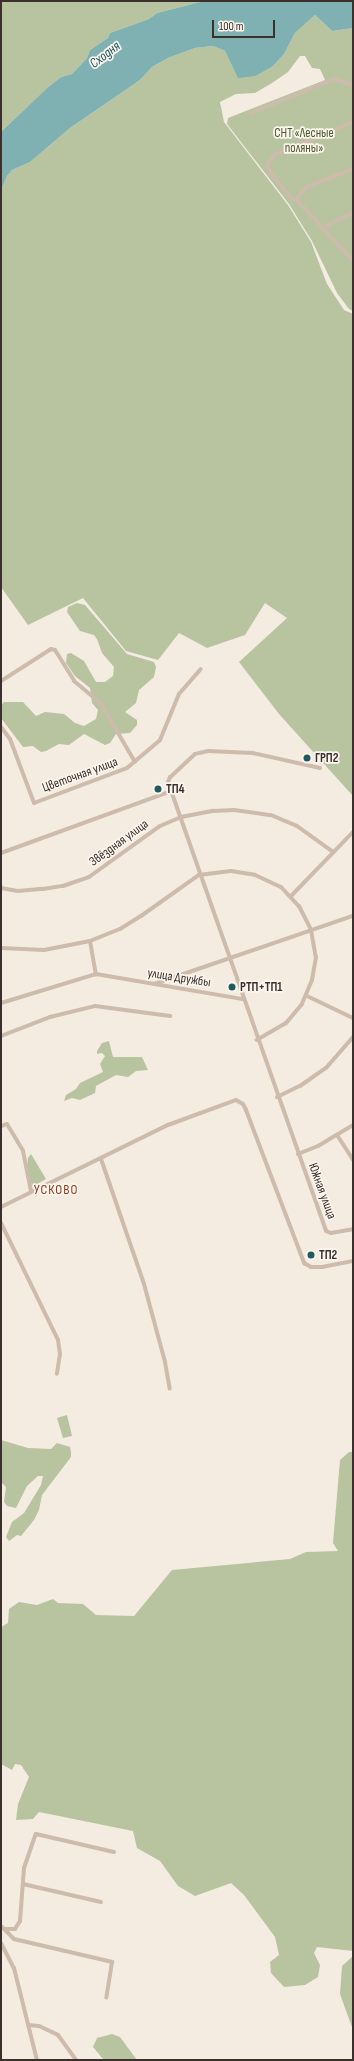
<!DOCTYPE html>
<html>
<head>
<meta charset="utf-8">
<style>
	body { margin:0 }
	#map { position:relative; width:354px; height:2061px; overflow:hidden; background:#f4ebe1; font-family:"Sofia Sans Condensed",sans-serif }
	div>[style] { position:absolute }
	.green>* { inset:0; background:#b8c4a0 }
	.water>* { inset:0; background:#7fb0b2 }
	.minor>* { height:4px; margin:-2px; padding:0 2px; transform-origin:2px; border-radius:2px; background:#cdbbac }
	.dots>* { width:11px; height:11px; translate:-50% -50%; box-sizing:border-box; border:2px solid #fbf5ee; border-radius:50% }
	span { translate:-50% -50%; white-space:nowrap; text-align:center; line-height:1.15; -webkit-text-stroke:3.5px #fbf5ee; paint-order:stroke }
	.park-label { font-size:13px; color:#4a5a2e }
	.poi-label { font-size:13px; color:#3b302b; font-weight:700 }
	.left { translate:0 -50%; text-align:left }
	.street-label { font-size:13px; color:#3b302b }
	.water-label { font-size:14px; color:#1f5a5e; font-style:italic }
	.neighbourhood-label { font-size:14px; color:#8c3b22; letter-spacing:1px }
	.frame { position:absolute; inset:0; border:2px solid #3b302b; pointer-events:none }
	.scale { position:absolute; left:212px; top:20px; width:63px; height:18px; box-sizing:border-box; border:2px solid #3b302b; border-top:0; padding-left:5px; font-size:12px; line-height:14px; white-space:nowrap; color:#3b302b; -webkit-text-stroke:3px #fbf5ee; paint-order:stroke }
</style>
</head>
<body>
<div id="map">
	<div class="green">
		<div style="clip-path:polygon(1px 1px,204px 1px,157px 13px,149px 19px,110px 33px,108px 38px,90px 50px,87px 58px,72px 74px,61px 77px,47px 88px,1px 132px)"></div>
		<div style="clip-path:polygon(315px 15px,332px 31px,353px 28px,353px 311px,349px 309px,337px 293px,312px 241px,289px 204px,227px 124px,228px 118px,325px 80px,320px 69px,312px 68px,305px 56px,300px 56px,288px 72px,272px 83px,255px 93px,236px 94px,220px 102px,224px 122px,288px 205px,311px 242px,327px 284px,344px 310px,353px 314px,353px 796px,279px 714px,239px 662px,287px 618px,265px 603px,245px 635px,207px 648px,179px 633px,158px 660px,126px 651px,83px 598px,28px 625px,1px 587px,1px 190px,7px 176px,12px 170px,30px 162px,70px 128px,140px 80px,152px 67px,168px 58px,195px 48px,213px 46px,225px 51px,238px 77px,273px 66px,284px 54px,295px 33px)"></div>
		<div style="clip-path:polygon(77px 603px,85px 605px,127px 654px,154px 662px,156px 667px,154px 677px,139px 690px,136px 703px,125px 712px,137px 720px,137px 725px,130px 733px,116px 734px,110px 743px,105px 745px,84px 734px,69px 745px,59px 744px,46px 751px,41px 752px,33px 746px,23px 747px,1px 718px,1px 705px,4px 702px,23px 702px,36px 716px,45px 712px,64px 714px,75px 723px,84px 726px,96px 719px,98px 710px,92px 703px,90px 688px,75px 676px,66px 663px,67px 654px,71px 653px,84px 661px,96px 682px,105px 682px,113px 676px,114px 667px,102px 653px,97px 639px,94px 635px,80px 631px,67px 612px,68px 607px)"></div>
		<div style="clip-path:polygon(109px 1041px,113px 1057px,142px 1057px,148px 1070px,136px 1071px,128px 1077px,116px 1075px,96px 1086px,95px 1093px,80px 1100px,72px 1098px,64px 1101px,66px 1095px,76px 1089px,80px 1083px,103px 1072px,100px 1064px,105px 1056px,102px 1053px,97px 1054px,97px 1051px,102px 1043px)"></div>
		<div style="clip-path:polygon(31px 1154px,46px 1179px,34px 1186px,32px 1186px,27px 1169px,28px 1158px)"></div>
		<div style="clip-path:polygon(67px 1415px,72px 1436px,63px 1438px,57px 1418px)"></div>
		<div style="clip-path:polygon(1px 1440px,28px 1448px,51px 1449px,57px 1443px,70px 1447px,71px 1452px,71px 1457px,42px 1495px,39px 1510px,34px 1520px,21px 1536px,17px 1535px,9px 1541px,6px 1537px,12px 1522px,24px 1513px,41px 1485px,43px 1476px,38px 1476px,27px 1486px,16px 1508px,7px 1506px,4px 1502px,6px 1487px,1px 1482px)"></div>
		<div style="clip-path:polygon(349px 1452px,353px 1452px,353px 1951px,317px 1947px,314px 1953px,320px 1965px,318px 1977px,305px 1985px,284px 1987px,271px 1973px,270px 1962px,279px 1955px,275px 1937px,244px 1895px,231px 1883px,195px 1896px,178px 1886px,160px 1861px,137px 1848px,133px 1831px,39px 1812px,33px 1819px,16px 1820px,18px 1804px,29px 1777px,21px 1765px,15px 1764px,12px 1770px,1px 1764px,1px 1627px,8px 1623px,9px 1609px,19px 1602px,37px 1605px,53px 1599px,58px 1603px,83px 1604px,96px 1615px,134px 1616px,172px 1570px,290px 1559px,306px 1552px,338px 1551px,333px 1543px,340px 1460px)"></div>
		<div style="clip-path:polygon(353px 1956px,353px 2030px,340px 1994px,342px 1966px)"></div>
		<div style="clip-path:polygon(112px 2034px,120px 2037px,137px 2060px,104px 2060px,93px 2047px,97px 2038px)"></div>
	</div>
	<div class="water">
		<div style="clip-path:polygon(204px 1px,353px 1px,353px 28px,332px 31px,315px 15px,295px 33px,284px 54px,273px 66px,255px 76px,238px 78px,225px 51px,213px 46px,195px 48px,168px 58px,152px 67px,140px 80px,70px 128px,30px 162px,12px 170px,7px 176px,1px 190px,1px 132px,47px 88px,61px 77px,72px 74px,87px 58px,90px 50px,108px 38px,110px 33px,149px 19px,157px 13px)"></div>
	</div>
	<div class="minor">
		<div style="left:251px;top:113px;width:90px;rotate:-22.3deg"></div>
		<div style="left:334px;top:79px;width:20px;rotate:18deg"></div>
		<div style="left:296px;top:199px;width:4px;rotate:180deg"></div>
		<div style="left:292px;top:199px;width:36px;rotate:-129deg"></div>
		<div style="left:269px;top:171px;width:6px;rotate:-108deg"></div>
		<div style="left:267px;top:165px;width:12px;rotate:-55deg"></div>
		<div style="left:274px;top:155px;width:86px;rotate:-22.7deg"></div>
		<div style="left:322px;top:228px;width:34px;rotate:-26deg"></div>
		<div style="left:353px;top:261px;width:84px;rotate:-132.6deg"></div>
		<div style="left:296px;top:199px;width:16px;rotate:-47deg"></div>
		<div style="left:307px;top:187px;width:49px;rotate:-21.4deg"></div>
		<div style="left:1px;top:681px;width:59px;rotate:-32.6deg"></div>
		<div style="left:51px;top:649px;width:4px;rotate:14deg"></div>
		<div style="left:55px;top:650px;width:36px;rotate:58deg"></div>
		<div style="left:74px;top:681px;width:35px;rotate:40deg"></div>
		<div style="left:101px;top:704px;width:67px;rotate:59.6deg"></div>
		<div style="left:1px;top:727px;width:15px;rotate:53deg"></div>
		<div style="left:10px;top:739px;width:68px;rotate:69.4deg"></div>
		<div style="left:34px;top:803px;width:99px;rotate:-20.6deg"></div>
		<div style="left:127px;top:768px;width:43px;rotate:-40.3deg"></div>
		<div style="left:160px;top:740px;width:50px;rotate:-67.6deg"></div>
		<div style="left:179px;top:694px;width:33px;rotate:-49deg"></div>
		<div style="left:320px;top:768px;width:69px;rotate:-167.4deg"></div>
		<div style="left:253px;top:753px;width:45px;rotate:-177.5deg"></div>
		<div style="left:208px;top:751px;width:13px;rotate:167deg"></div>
		<div style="left:195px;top:754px;width:34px;rotate:137deg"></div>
		<div style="left:170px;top:777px;width:5px;rotate:112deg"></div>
		<div style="left:168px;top:782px;width:476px;rotate:70.6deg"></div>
		<div style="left:326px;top:1231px;width:5px;rotate:22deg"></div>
		<div style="left:331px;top:1233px;width:22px;rotate:-10deg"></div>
		<div style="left:1px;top:853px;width:181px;rotate:-20deg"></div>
		<div style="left:1px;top:888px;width:17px;rotate:10deg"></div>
		<div style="left:18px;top:891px;width:25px;rotate:-5deg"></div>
		<div style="left:43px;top:889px;width:20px;rotate:-9deg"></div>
		<div style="left:63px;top:886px;width:28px;rotate:-19deg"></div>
		<div style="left:89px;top:877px;width:87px;rotate:-35.7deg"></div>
		<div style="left:160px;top:826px;width:23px;rotate:-23deg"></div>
		<div style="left:181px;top:817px;width:33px;rotate:-11deg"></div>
		<div style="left:213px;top:811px;width:21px;rotate:-3deg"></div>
		<div style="left:234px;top:810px;width:37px;rotate:8deg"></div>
		<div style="left:271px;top:815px;width:28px;rotate:23deg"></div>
		<div style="left:297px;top:826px;width:44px;rotate:35.8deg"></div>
		<div style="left:291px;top:896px;width:89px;rotate:-45.9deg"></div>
		<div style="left:90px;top:941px;width:34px;rotate:80deg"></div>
		<div style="left:1px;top:948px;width:43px;rotate:2.7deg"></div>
		<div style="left:44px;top:950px;width:47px;rotate:-11.1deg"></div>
		<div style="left:90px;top:941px;width:32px;rotate:-22deg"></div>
		<div style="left:120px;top:929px;width:25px;rotate:-32deg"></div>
		<div style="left:141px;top:916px;width:71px;rotate:-35.3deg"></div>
		<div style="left:199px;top:875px;width:32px;rotate:-7deg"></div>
		<div style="left:231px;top:871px;width:24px;rotate:9deg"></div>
		<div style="left:255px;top:875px;width:29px;rotate:25deg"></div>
		<div style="left:281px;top:887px;width:26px;rotate:47deg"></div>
		<div style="left:299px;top:906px;width:27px;rotate:63deg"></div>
		<div style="left:311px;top:930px;width:27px;rotate:80deg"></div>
		<div style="left:316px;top:957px;width:23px;rotate:100deg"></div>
		<div style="left:312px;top:980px;width:26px;rotate:113deg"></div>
		<div style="left:302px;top:1004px;width:25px;rotate:130deg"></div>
		<div style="left:286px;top:1023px;width:34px;rotate:150deg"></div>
		<div style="left:154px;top:984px;width:210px;rotate:-18.9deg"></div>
		<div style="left:307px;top:996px;width:51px;rotate:25.6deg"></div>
		<div style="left:1px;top:1003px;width:99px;rotate:-17deg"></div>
		<div style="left:96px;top:974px;width:149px;rotate:9.7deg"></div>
		<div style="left:1px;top:1036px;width:53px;rotate:-21.2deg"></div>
		<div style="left:50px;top:1017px;width:46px;rotate:-13.7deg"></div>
		<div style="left:95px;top:1006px;width:76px;rotate:7.6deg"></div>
		<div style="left:277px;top:1097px;width:25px;rotate:-26deg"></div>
		<div style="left:300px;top:1086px;width:32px;rotate:-35deg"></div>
		<div style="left:326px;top:1068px;width:41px;rotate:-48.9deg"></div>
		<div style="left:1px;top:1126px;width:6px;rotate:-18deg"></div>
		<div style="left:7px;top:1124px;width:31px;rotate:59deg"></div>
		<div style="left:23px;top:1151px;width:41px;rotate:78.7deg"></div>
		<div style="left:337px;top:1135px;width:30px;rotate:57deg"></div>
		<div style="left:298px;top:1154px;width:22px;rotate:-22deg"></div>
		<div style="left:318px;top:1146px;width:41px;rotate:-31deg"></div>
		<div style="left:101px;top:1159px;width:132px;rotate:71deg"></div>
		<div style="left:144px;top:1284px;width:81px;rotate:74.9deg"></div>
		<div style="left:165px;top:1362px;width:27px;rotate:80deg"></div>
		<div style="left:1px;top:1207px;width:186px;rotate:-26.2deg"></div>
		<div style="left:168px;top:1125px;width:72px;rotate:-20.2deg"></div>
		<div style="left:236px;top:1100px;width:8px;rotate:30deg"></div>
		<div style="left:243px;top:1104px;width:7px;rotate:63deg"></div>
		<div style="left:246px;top:1110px;width:164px;rotate:69.2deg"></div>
		<div style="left:304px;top:1263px;width:8px;rotate:30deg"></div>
		<div style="left:311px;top:1267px;width:11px"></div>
		<div style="left:322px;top:1267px;width:32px;rotate:-11deg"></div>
		<div style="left:1px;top:1223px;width:130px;rotate:64deg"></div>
		<div style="left:58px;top:1340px;width:14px;rotate:82deg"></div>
		<div style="left:60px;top:1354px;width:20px;rotate:99deg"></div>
		<div style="left:23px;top:1884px;width:80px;rotate:13deg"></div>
		<div style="left:1px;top:1926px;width:18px;rotate:45deg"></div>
		<div style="left:14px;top:1939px;width:101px;rotate:13.2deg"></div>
		<div style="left:112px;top:1962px;width:36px;rotate:99deg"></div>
		<div style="left:6px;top:1929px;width:9px"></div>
		<div style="left:15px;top:1929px;width:9px;rotate:-58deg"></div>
		<div style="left:20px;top:1921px;width:53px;rotate:-85.7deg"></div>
		<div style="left:24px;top:1868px;width:36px;rotate:-71deg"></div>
		<div style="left:36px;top:1834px;width:80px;rotate:13deg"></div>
		<div style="left:1px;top:1943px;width:28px;rotate:63deg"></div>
		<div style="left:14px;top:1968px;width:95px;rotate:76deg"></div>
		<div style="left:28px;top:2025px;width:11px;rotate:5deg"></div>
		<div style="left:39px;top:2026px;width:21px;rotate:25deg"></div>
		<div style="left:58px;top:2035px;width:31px;rotate:54deg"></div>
	</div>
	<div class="dots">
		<div style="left:307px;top:758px;background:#1f5a5e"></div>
		<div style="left:158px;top:789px;background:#1f5a5e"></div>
		<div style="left:232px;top:987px;background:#1f5a5e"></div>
		<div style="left:311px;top:1255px;background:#1f5a5e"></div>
	</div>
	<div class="park-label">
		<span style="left:304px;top:141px">СНТ «Лесные<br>поляны»</span>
	</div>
	<div class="poi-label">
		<span class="left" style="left:315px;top:758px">ГРП2</span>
		<span class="left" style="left:166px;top:789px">ТП4</span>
		<span class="left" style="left:240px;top:987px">РТП+ТП1</span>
		<span class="left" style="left:319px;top:1255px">ТП2</span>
	</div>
	<div class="street-label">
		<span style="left:80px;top:775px;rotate:-20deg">Цветочная улица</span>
		<span style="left:119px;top:843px;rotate:-36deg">Звёздная улица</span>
		<span style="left:179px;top:978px;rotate:9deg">улица Дружбы</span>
		<span style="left:322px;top:1191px;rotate:70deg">Южная улица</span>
	</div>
	<div class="water-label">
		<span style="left:105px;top:55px;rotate:-38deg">Сходня</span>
	</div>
	<div class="neighbourhood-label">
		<span style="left:56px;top:1190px">УСКОВО</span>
	</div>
	<div class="frame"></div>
	<div class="scale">100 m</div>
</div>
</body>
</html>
